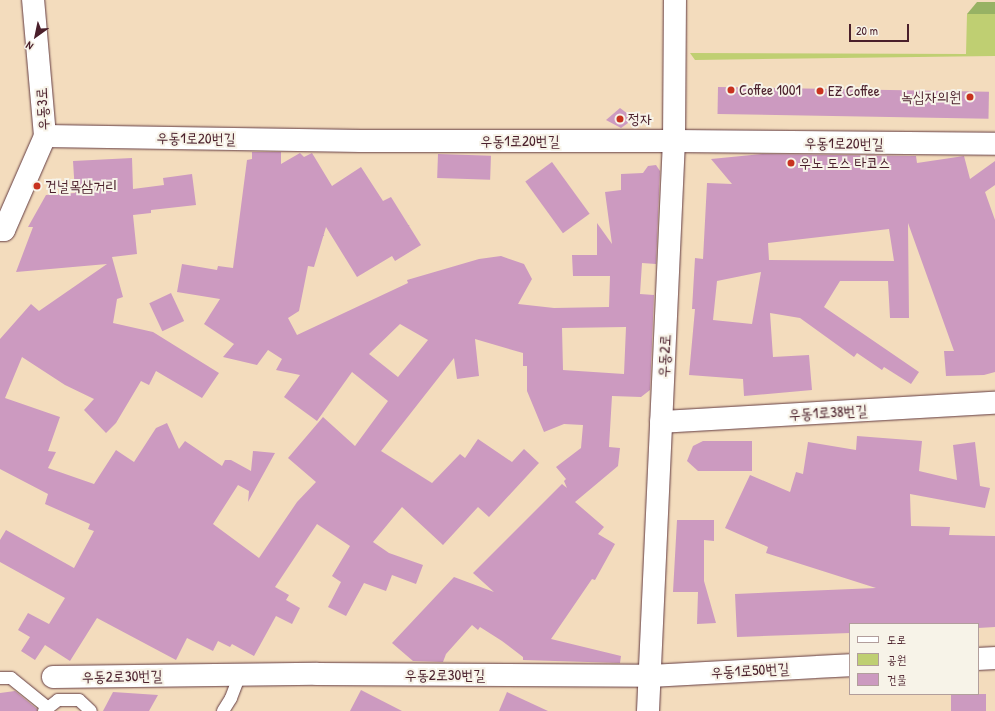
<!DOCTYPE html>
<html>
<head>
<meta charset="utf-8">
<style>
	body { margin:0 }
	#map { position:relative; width:995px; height:711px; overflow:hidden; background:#f3dcbd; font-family:"Patrick Hand","Poor Story",sans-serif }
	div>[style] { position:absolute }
	.green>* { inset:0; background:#bfcf72 }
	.forest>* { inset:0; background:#97b264 }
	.building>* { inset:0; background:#cc9ac0; transform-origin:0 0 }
	.roads { filter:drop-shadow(0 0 1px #633b41) drop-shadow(0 0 1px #633b41) }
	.service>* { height:12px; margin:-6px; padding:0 6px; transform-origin:6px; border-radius:6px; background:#fff }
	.minor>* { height:22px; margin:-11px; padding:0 11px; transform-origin:11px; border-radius:11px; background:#fff }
	.tertiary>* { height:22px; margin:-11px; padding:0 11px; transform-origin:11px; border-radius:11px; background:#fff }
	.dots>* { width:11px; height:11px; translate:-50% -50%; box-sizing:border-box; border:2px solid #f7f3e8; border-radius:50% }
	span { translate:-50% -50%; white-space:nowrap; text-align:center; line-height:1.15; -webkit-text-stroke:4px #f7f3e8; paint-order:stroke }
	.poi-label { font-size:15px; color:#4a1f2b }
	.left { translate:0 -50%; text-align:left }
	.right { translate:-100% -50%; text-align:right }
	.street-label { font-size:15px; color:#4a1f2b }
	.legend { position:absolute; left:849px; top:623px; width:130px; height:72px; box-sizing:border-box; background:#f7f3e8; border:1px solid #b29e9c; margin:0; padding:5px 7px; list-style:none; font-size:12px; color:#4a1f2b }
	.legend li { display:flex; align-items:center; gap:8px; height:20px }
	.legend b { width:20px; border:1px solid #b29e9c }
	.north { position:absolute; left:16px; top:16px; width:40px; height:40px; -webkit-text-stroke:3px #f7f3e8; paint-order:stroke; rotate:213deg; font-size:11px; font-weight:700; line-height:16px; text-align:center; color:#4a1f2b }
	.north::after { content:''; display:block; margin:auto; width:14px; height:18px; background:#4a1f2b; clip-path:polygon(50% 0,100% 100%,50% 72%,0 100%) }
	.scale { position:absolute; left:849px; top:24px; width:60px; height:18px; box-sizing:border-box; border:2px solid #4a1f2b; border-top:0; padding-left:5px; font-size:12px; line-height:14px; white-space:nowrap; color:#4a1f2b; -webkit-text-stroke:3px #f7f3e8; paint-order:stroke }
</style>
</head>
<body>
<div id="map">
	<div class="green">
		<div style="clip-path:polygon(967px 14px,995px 14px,995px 56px,695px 60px,690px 53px,966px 54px)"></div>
	</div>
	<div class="forest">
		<div style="clip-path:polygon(977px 2px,995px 2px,995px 14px,967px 14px)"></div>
	</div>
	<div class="building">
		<div style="left:718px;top:87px;width:271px;height:27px;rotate:1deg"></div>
		<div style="clip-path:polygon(620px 108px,628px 114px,628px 123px,621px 128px,606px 120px)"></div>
		<div style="clip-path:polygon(evenodd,252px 152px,281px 152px,281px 164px,300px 153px,304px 157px,312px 153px,332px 186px,361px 167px,383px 201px,391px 197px,421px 245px,395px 261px,392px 256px,357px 277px,326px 227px,314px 267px,308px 266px,299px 311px,288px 318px,297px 335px,408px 283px,407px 280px,479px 259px,501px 256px,524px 264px,532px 279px,518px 304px,554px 308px,609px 307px,610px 276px,573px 276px,572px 255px,597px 255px,597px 223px,612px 244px,605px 192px,621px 190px,621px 174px,643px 173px,648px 166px,656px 165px,660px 171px,656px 264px,642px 263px,640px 294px,654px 295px,650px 390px,641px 397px,612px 396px,609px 447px,620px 448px,618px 466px,575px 502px,604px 527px,598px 534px,615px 544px,595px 580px,592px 579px,551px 639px,621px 656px,620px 663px,523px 660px,523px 657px,502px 641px,480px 627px,478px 630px,472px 625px,446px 654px,443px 662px,413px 661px,392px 643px,454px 577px,494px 592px,473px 573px,562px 484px,567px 488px,564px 481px,566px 479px,556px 467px,581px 448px,583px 425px,564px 424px,544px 432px,527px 391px,527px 366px,523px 366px,523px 353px,475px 339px,479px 376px,457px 379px,454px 358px,381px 451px,432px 483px,460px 454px,465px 458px,478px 439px,512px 462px,524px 449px,539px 463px,489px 517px,478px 507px,443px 545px,402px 507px,373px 542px,389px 553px,423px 565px,416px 584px,392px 575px,386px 591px,364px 583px,346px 616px,328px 607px,341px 582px,332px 576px,350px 546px,317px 524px,275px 587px,289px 595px,286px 600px,300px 608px,292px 624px,276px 616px,254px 656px,232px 644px,230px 647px,218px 641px,213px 651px,187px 638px,176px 660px,97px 618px,70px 661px,45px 645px,35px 660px,21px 651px,30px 637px,18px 630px,28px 613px,49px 624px,65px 598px,0 562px,0 540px,6px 530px,74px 568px,94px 531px,88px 529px,90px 524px,45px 504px,48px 494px,0 469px,0 339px,31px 304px,39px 311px,107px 264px,16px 272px,33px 227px,28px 227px,46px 195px,75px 193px,73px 161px,132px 158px,133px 189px,164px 185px,163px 178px,192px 174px,196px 205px,151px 210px,151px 213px,133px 215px,137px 254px,112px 257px,123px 297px,117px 299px,113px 323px,153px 332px,219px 373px,202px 398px,156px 371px,149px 385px,141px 381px,116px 423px,106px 433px,84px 410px,94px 399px,65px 385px,22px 357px,5px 398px,60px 417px,48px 451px,56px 452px,48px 468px,94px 484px,116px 450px,134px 462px,156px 428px,167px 423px,179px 449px,185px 441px,222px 466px,225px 460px,231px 460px,251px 471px,253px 451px,275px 453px,248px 502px,249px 491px,238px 485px,213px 524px,259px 558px,297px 502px,316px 482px,288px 458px,323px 417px,355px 446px,388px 401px,352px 372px,317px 421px,284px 397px,300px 375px,276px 370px,282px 359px,268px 350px,257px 365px,223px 357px,234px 344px,204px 324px,220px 299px,177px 292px,182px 264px,217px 270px,218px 266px,233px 268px,247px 160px,252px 159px,252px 152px,400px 324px,428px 340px,398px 377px,369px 354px,400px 324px,252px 152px,626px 327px,624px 374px,563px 370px,562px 328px,626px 327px)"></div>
		<div style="left:438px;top:154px;width:53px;height:24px;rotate:2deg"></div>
		<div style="clip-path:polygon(evenodd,762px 154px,916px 156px,917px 163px,964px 156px,970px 179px,995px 161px,995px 185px,985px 192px,995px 220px,995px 372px,984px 375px,946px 376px,944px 351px,954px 351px,908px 223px,909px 318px,890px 318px,888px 281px,840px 281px,824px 307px,919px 372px,911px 384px,884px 367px,882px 370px,857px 353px,854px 357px,800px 318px,770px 313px,773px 357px,809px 355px,812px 390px,744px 396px,743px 379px,689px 375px,695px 309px,692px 309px,695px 258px,703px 259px,707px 183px,732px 184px,711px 159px,762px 154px,889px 229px,894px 261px,769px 260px,768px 243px,889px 229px,762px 154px,761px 272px,752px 324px,713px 320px,717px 281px,761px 272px)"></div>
		<div style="left:552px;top:162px;width:64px;height:33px;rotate:54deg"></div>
		<div style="left:171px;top:293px;width:31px;height:24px;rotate:65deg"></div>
		<div style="clip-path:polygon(857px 436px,922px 441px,919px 471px,957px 480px,953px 445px,975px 442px,980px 486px,990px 488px,985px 508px,910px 494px,911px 526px,950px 527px,949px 535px,995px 536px,995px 627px,978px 628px,978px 624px,850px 624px,850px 633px,737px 637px,735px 594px,876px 588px,766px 553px,768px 547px,725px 528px,750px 475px,790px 492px,796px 472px,803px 474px,808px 442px,856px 450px)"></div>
		<div style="clip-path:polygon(703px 441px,752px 441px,752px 471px,698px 471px,687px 461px,693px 446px)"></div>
		<div style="clip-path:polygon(677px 520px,714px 520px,714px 541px,704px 540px,704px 581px,716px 623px,697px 624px,698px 592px,673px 592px)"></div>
		<div style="clip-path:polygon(361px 690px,402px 711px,350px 711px)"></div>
		<div style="clip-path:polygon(15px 691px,37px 709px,37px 711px,0 711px,0 693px)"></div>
		<div style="clip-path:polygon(113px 692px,158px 695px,149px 711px,103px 711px)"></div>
		<div style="clip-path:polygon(507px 692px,548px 711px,499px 711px)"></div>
		<div style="left:951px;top:694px;width:35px;height:17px"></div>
	</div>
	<div class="roads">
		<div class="service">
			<div style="left:0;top:678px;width:11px"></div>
			<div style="left:11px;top:678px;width:46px;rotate:38.9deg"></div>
			<div style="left:44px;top:711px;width:18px;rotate:-38deg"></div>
			<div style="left:58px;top:700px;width:21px"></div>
			<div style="left:79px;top:700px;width:16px;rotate:43deg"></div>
			<div style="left:223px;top:711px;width:15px;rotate:-58deg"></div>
			<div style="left:231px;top:698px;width:25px;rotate:-69deg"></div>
		</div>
		<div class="minor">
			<div style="left:0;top:230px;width:4px"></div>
			<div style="left:4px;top:230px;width:103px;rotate:-66.4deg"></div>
			<div style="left:45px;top:136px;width:137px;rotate:-95deg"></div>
			<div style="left:661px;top:422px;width:335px;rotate:-3.3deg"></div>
			<div style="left:978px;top:659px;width:17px;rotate:-3deg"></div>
			<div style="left:53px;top:677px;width:264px;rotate:-0.7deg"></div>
			<div style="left:317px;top:674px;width:333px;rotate:0.3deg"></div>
			<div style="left:650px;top:676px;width:200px;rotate:-3.1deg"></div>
		</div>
		<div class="tertiary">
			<div style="left:45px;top:136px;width:316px;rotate:0.9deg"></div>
			<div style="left:361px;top:141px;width:313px"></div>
			<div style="left:674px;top:141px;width:321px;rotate:0.5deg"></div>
			<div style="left:648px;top:711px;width:571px;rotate:-87.39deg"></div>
			<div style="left:674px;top:141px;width:141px;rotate:-89.6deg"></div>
		</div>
	</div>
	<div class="dots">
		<div style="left:731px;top:90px;background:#c8321e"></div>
		<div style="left:820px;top:91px;background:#c8321e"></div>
		<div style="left:970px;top:97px;background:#c8321e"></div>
		<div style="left:620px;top:119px;background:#c8321e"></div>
		<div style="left:791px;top:163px;background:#c8321e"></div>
		<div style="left:37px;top:186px;background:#c8321e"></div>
	</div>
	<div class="poi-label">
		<span class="left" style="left:739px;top:90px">Coffee 1001</span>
		<span class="left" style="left:828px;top:91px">EZ Coffee</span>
		<span class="right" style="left:961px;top:97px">녹십자의원</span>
		<span class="left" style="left:628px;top:119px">정자</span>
		<span class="left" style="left:799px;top:163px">우노 도스 타코스</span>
		<span class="left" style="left:45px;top:186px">건널목삼거리</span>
	</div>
	<div class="street-label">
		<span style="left:42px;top:109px;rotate:-93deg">우동3로</span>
		<span style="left:196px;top:138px;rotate:1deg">우동1로20번길</span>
		<span style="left:520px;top:141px">우동1로20번길</span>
		<span style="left:844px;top:143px;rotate:1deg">우동1로20번길</span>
		<span style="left:664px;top:356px;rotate:-87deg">우동2로</span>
		<span style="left:828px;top:412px;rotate:-3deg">우동1로38번길</span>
		<span style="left:750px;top:670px;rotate:-3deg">우동1로50번길</span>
		<span style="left:445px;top:675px">우동2로30번길</span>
		<span style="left:122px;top:676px;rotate:-1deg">우동2로30번길</span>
	</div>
	<ul class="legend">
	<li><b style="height:5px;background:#fff"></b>도로</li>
	<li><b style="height:11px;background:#bfcf72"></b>공원</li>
	<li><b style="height:11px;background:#cc9ac0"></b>건물</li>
	</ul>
	<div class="north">N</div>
	<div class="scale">20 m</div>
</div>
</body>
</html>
